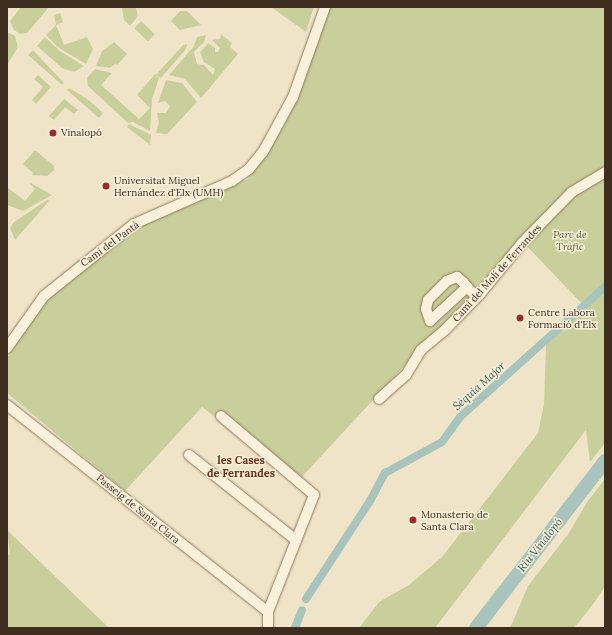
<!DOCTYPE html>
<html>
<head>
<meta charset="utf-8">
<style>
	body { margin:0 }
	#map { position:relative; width:612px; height:635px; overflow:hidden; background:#f0e4c8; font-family:Lora,serif }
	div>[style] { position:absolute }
	.green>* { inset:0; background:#c9cf9b; transform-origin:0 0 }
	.canal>* { height:8px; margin:-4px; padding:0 4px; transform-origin:4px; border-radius:4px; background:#a9c4bc }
	.river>* { height:14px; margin:-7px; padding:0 7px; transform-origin:7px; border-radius:7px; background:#a9c4bc }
	.roads { filter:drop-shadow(0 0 1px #8d765c) drop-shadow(0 0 1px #8d765c) }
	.minor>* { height:10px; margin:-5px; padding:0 5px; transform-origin:5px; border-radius:5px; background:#faf1dc }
	.dots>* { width:11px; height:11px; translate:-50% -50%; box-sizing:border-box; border:2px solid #f7eed8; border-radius:50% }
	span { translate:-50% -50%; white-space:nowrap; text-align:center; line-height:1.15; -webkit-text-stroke:3px #f7eed8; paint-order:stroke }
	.poi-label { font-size:10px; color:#3d2e20 }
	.left { translate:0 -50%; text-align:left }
	.park-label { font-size:10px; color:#4d5a26; font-style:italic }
	.street-label { font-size:10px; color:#3d2e20 }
	.water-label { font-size:11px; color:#2f5d5a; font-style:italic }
	.neighbourhood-label { font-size:11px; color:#6b2e1e; font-weight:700 }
	.frame { position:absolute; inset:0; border:8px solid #3d2e20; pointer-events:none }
</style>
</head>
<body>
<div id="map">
	<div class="green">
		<div style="clip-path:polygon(21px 7px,49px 7px,27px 33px,20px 34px,14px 30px,10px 21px)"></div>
		<div style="clip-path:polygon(122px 7px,136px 7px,138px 16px,130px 26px,124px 20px)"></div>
		<div style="clip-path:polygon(271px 7px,314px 7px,306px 32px)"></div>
		<div style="clip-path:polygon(329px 7px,605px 7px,605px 443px,590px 462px,586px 430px,435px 628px,359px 628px,379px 602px,409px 585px,442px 557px,538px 433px,544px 404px,546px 345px,585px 307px,521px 240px,299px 480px,202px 407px,125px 491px,7px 393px,7px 358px,46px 300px,141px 225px,248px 179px,278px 131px)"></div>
		<div style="clip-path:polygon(180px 11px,187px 11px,201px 25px,180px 30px,171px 21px)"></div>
		<div style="clip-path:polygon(60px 13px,63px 22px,56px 25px,64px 45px,87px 37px,93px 49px,86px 64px,59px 48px,46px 35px,56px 25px,54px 15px)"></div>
		<div style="left:141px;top:21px;width:19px;height:10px;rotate:43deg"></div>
		<div style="clip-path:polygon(7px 32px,15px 36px,18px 47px,7px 65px)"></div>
		<div style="clip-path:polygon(221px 34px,232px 43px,230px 47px,238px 54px,201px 98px,185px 79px,169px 75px,194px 46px,197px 37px,206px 35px,204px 42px,194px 52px,197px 64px,204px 65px,213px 75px,215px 69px,204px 62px,200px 52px,208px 43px,215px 48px,215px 52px,218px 52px,220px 48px,212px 40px,220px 39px)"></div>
		<div style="clip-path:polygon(45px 37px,60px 51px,84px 66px,74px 72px,62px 68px,37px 46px)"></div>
		<div style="clip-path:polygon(114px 42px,127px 54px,117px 65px,115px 64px,110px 68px,96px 66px,102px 51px)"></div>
		<div style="clip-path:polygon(187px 44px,186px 49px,161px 78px,156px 75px,183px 45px)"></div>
		<div style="clip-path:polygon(33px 50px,64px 83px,62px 85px,28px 55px)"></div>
		<div style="clip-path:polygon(95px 69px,112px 73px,101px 85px,139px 119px,150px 108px,137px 95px,155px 74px,159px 78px,152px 99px,150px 131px,133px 122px,128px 123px,88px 86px,87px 78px)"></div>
		<div style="clip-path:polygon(38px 75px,51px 87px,36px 104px,32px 100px,43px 87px,34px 79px)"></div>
		<div style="clip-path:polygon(166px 80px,182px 83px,197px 102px,167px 134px,156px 133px,159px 122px,157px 113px,166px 113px,170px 106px,165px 101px,158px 103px)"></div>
		<div style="clip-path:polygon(69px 88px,90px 101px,103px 113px,99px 118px,67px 90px)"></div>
		<div style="clip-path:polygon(64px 99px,78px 110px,74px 114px,65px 107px,54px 120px,49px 116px)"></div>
		<div style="clip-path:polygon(129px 124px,151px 135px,150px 145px,127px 127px)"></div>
		<div style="clip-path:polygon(35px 150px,54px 166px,54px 170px,47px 176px,32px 175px,33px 173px,23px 164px)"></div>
		<div style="clip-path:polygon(29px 182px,52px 195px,23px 211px,7px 205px,7px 187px,25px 201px,35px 189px)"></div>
		<div style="clip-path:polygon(47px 200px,49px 201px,15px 240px,10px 228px,14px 222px)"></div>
		<div style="clip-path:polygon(605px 479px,605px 586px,594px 603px,574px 628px,510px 628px,528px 586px,569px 533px,587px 502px)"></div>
		<div style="clip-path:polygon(7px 530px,109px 628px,7px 628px,7px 556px,10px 554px)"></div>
	</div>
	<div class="canal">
		<div style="left:306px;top:599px;width:117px;rotate:-56.9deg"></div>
		<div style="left:370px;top:501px;width:32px;rotate:-62deg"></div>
		<div style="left:385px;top:473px;width:65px;rotate:-28.5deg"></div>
		<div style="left:442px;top:442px;width:31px;rotate:-54deg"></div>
		<div style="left:460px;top:417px;width:195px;rotate:-41.9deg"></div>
		<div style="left:295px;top:628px;width:19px;rotate:-69deg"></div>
	</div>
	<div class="river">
		<div style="left:476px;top:628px;width:211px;rotate:-52.3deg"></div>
	</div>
	<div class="roads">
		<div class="minor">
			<div style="left:467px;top:287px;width:50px;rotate:137.4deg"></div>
			<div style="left:430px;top:321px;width:13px;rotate:-108deg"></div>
			<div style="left:426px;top:309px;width:9px;rotate:-77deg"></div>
			<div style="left:428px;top:300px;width:27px;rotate:-45deg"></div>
			<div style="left:447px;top:281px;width:11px;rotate:-22deg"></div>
			<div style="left:457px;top:277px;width:8px;rotate:40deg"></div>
			<div style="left:463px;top:282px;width:6px;rotate:51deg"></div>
			<div style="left:467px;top:287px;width:14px;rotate:45deg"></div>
			<div style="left:7px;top:348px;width:64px;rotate:-54.6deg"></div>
			<div style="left:44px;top:296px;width:115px;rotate:-38.7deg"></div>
			<div style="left:134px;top:224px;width:107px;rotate:-23.7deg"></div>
			<div style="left:232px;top:181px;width:21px;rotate:-35deg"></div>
			<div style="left:249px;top:169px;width:22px;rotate:-51deg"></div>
			<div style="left:263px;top:152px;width:63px;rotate:-61.4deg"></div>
			<div style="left:293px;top:97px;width:96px;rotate:-70.4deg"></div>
			<div style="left:379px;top:399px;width:36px;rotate:-42deg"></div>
			<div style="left:406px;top:375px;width:29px;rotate:-59deg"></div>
			<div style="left:421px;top:350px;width:31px;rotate:-40deg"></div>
			<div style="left:445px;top:330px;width:50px;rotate:-45.8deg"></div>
			<div style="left:480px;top:294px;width:66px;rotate:-50.5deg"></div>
			<div style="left:522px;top:243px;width:71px;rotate:-45.6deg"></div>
			<div style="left:572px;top:192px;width:39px;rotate:-31deg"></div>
			<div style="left:7px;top:405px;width:333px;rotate:38.4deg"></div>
			<div style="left:221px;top:416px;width:122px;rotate:40.3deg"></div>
			<div style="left:314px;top:495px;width:126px;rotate:111.5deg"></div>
			<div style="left:268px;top:612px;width:16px;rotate:90deg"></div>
			<div style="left:189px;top:455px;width:137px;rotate:38.5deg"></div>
		</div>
	</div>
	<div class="dots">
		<div style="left:53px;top:133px;background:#9e2a2b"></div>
		<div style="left:106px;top:186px;background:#9e2a2b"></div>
		<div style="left:520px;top:318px;background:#9e2a2b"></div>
		<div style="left:413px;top:520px;background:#9e2a2b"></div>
	</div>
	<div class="poi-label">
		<span class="left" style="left:61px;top:133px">Vinalopó</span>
		<span class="left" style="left:114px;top:186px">Universitat Miguel<br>Hernández d'Elx (UMH)</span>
		<span class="left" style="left:528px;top:318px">Centre Labora<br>Formació d'Elx</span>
		<span class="left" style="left:421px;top:520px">Monasterio de<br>Santa Clara</span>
	</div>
	<div class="park-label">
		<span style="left:570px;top:240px">Parc de<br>Tràfic</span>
	</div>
	<div class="street-label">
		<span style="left:110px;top:244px;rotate:-36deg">Camí del Pantà</span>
		<span style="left:497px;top:273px;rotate:-48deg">Camí del Molí de Ferrandes</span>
		<span style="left:138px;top:509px;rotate:39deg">Passeig de Santa Clara</span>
	</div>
	<div class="water-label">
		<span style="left:479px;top:386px;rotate:-42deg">Séquia Major</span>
		<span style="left:540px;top:545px;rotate:-52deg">Riu Vinalopó</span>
	</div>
	<div class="neighbourhood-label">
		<span style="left:241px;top:467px">les Cases<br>de Ferrandes</span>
	</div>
	<div class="frame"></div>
</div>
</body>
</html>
